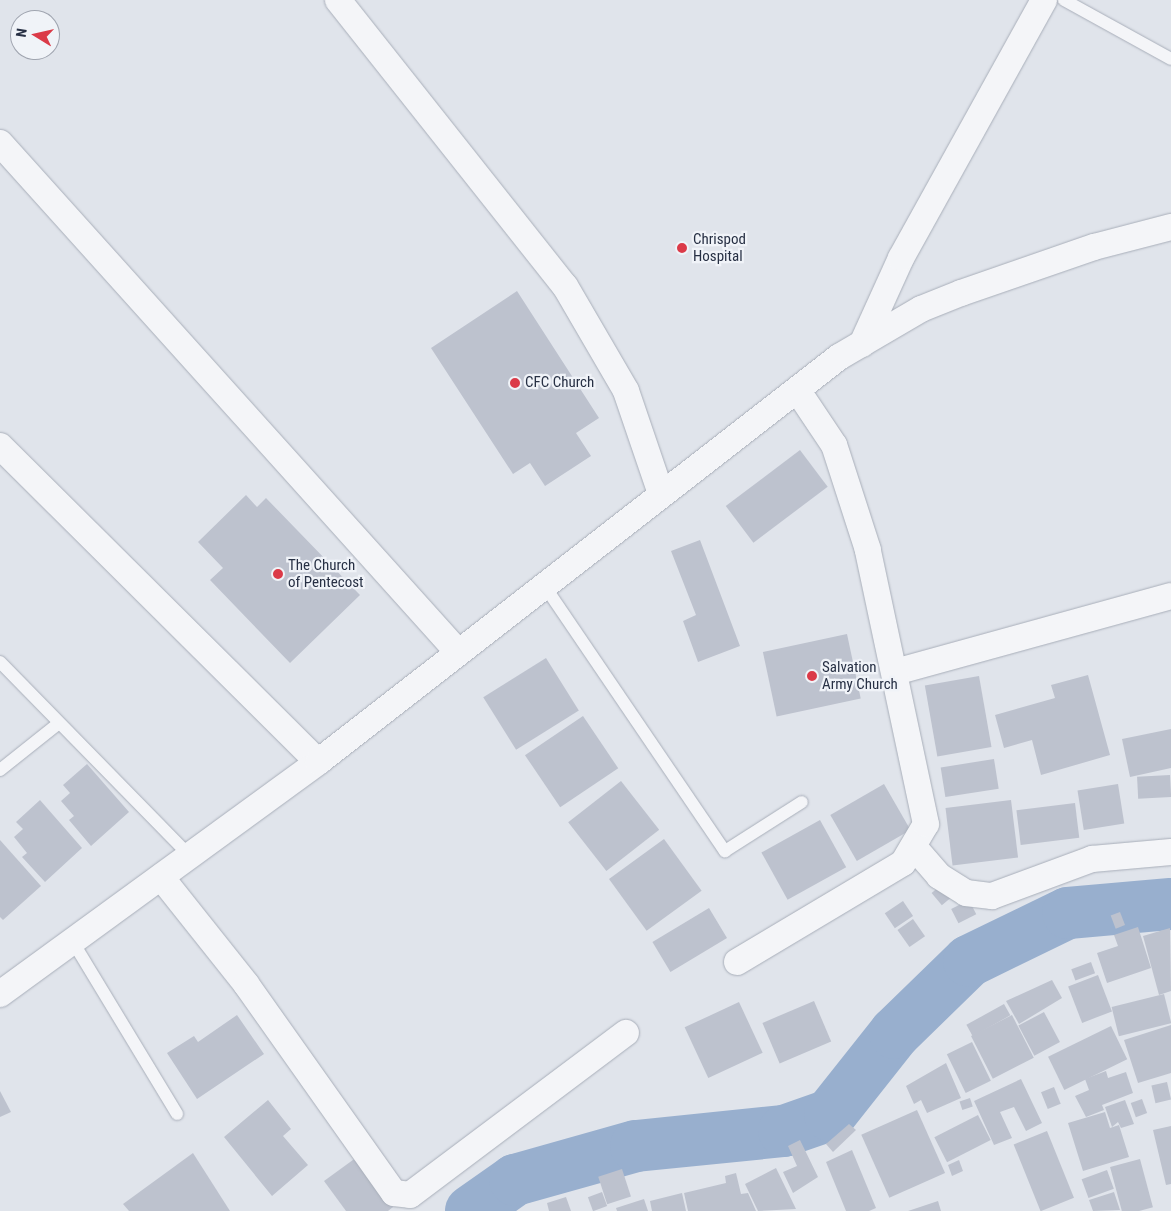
<!DOCTYPE html>
<html>
<head>
<meta charset="utf-8">
<style>
	body { margin:0 }
	#map { position:relative; width:1171px; height:1211px; overflow:hidden; background:#e0e4eb; font-family:"Roboto Condensed",sans-serif }
	div>[style] { position:absolute }
	.river>* { height:52px; margin:-26px; padding:0 26px; transform-origin:26px; border-radius:26px; background:#98afce }
	.building>* { inset:0; background:#bdc2ce; transform-origin:0 0 }
	.roads { filter:drop-shadow(0 0 1px #a8aeb9) drop-shadow(0 0 1px #a8aeb9) }
	.lane>* { height:12px; margin:-6px; padding:0 6px; transform-origin:6px; border-radius:6px; background:#f4f5f8 }
	.street>* { height:26px; margin:-13px; padding:0 13px; transform-origin:13px; border-radius:13px; background:#f4f5f8 }
	.dots>* { width:14px; height:14px; translate:-50% -50%; box-sizing:border-box; border:2px solid #f0f3f8; border-radius:50% }
	span { translate:-50% -50%; white-space:nowrap; text-align:center; line-height:1.15; -webkit-text-stroke:4.5px #f0f3f8; paint-order:stroke }
	.poi-label { font-size:15px; color:#273044 }
	.left { translate:0 -50%; text-align:left }
	.north { position:absolute; left:10px; top:10px; width:50px; height:50px; box-sizing:border-box; background:#f0f3f8; border:1px solid #a0a5b0; border-radius:50%; rotate:279deg; font-size:14px; font-weight:700; line-height:20px; text-align:center; color:#273044 }
	.north::after { content:''; display:block; margin:auto; width:18px; height:22px; background:#db3a48; clip-path:polygon(50% 0,100% 100%,50% 72%,0 100%) }
</style>
</head>
<body>
<div id="map">
	<div class="river">
		<div style="left:471px;top:1211px;width:54px;rotate:-35.2deg"></div>
		<div style="left:515px;top:1180px;width:126px;rotate:-15.7deg"></div>
		<div style="left:636px;top:1146px;width:149px;rotate:-5.8deg"></div>
		<div style="left:784px;top:1131px;width:49px;rotate:-19.2deg"></div>
		<div style="left:830px;top:1115px;width:105px;rotate:-51.6deg"></div>
		<div style="left:895px;top:1033px;width:103px;rotate:-44.2deg"></div>
		<div style="left:969px;top:961px;width:110px;rotate:-25.9deg"></div>
		<div style="left:1068px;top:913px;width:103px;rotate:-5deg"></div>
	</div>
	<div class="building">
		<div style="clip-path:polygon(517px 291px,599px 418px,576px 433px,591px 456px,545px 486px,530px 463px,513px 474px,431px 348px)"></div>
		<div style="left:800px;top:450px;width:46px;height:93px;rotate:53deg"></div>
		<div style="clip-path:polygon(246px 495px,257px 507px,266px 498px,360px 595px,290px 663px,210px 580px,223px 568px,198px 542px)"></div>
		<div style="clip-path:polygon(700px 540px,740px 646px,698px 662px,683px 621px,696px 615px,671px 551px)"></div>
		<div style="left:847px;top:634px;width:66px;height:86px;rotate:78deg"></div>
		<div style="left:546px;top:658px;width:62px;height:74px;rotate:58deg"></div>
		<div style="clip-path:polygon(1088px 675px,1110px 755px,1041px 775px,1032px 740px,1004px 748px,995px 715px,1055px 698px,1051px 685px)"></div>
		<div style="left:979px;top:676px;width:72px;height:55px;rotate:80deg"></div>
		<div style="left:583px;top:716px;width:63px;height:70px;rotate:56deg"></div>
		<div style="clip-path:polygon(1171px 729px,1171px 768px,1130px 777px,1122px 739px)"></div>
		<div style="left:994px;top:759px;width:30px;height:54px;rotate:81deg"></div>
		<div style="clip-path:polygon(87px 764px,129px 812px,91px 846px,69px 820px,74px 816px,61px 801px,70px 793px,63px 785px)"></div>
		<div style="left:1170px;top:775px;width:22px;height:33px;rotate:87deg"></div>
		<div style="left:621px;top:781px;width:62px;height:67px;rotate:52deg"></div>
		<div style="left:884px;top:784px;width:53px;height:62px;rotate:60deg"></div>
		<div style="left:1118px;top:784px;width:40px;height:41px;rotate:81deg"></div>
		<div style="clip-path:polygon(40px 800px,82px 848px,45px 882px,22px 857px,27px 853px,14px 837px,23px 829px,16px 822px)"></div>
		<div style="left:1011px;top:800px;width:58px;height:66px;rotate:83deg"></div>
		<div style="left:1075px;top:803px;width:35px;height:59px;rotate:83deg"></div>
		<div style="left:820px;top:820px;width:54px;height:67px;rotate:61deg"></div>
		<div style="left:664px;top:839px;width:64px;height:68px;rotate:54deg"></div>
		<div style="clip-path:polygon(0 840px,41px 886px,3px 920px,0 917px)"></div>
		<div style="left:940px;top:886px;width:16px;height:11px;rotate:50deg"></div>
		<div style="left:969px;top:900px;width:16px;height:20px;rotate:63deg"></div>
		<div style="left:903px;top:901px;width:18px;height:22px;rotate:56deg"></div>
		<div style="left:709px;top:908px;width:35px;height:66px;rotate:59deg"></div>
		<div style="left:1120px;top:912px;width:14px;height:10px;rotate:69deg"></div>
		<div style="left:913px;top:919px;width:21px;height:19px;rotate:55deg"></div>
		<div style="clip-path:polygon(1138px 927px,1151px 968px,1107px 983px,1097px 953px,1118px 946px,1114px 935px)"></div>
		<div style="clip-path:polygon(1170px 928px,1171px 991px,1159px 995px,1143px 936px)"></div>
		<div style="left:1091px;top:962px;width:12px;height:21px;rotate:70deg"></div>
		<div style="left:1098px;top:975px;width:39px;height:32px;rotate:69deg"></div>
		<div style="clip-path:polygon(1052px 980px,1062px 998px,1019px 1024px,1006px 1001px)"></div>
		<div style="left:1164px;top:994px;width:30px;height:54px;rotate:76deg"></div>
		<div style="left:814px;top:1001px;width:44px;height:56px;rotate:67deg"></div>
		<div style="left:739px;top:1002px;width:56px;height:60px;rotate:65deg"></div>
		<div style="left:1004px;top:1004px;width:13px;height:43px;rotate:61deg"></div>
		<div style="left:1044px;top:1012px;width:34px;height:29px;rotate:62deg"></div>
		<div style="clip-path:polygon(237px 1015px,264px 1054px,197px 1099px,167px 1053px,194px 1036px,198px 1042px)"></div>
		<div style="left:1012px;top:1015px;width:48px;height:46px;rotate:63deg"></div>
		<div style="clip-path:polygon(1171px 1025px,1171px 1073px,1138px 1083px,1124px 1040px)"></div>
		<div style="left:1111px;top:1026px;width:37px;height:70px;rotate:64deg"></div>
		<div style="left:972px;top:1042px;width:43px;height:28px;rotate:64deg"></div>
		<div style="clip-path:polygon(946px 1063px,961px 1098px,927px 1113px,921px 1100px,914px 1104px,906px 1086px)"></div>
		<div style="clip-path:polygon(1106px 1071px,1108px 1078px,1126px 1072px,1133px 1093px,1102px 1105px,1104px 1110px,1086px 1117px,1075px 1096px,1089px 1090px,1085px 1079px)"></div>
		<div style="clip-path:polygon(1021px 1079px,1042px 1123px,1026px 1131px,1014px 1107px,1000px 1112px,1012px 1138px,994px 1145px,974px 1101px)"></div>
		<div style="left:1167px;top:1082px;width:18px;height:16px;rotate:77deg"></div>
		<div style="left:1054px;top:1087px;width:18px;height:14px;rotate:68deg"></div>
		<div style="clip-path:polygon(0 1091px,11px 1112px,0 1117px)"></div>
		<div style="left:970px;top:1098px;width:9px;height:11px;rotate:72deg"></div>
		<div style="left:1142px;top:1099px;width:15px;height:12px;rotate:70deg"></div>
		<div style="clip-path:polygon(268px 1100px,291px 1129px,283px 1136px,308px 1165px,272px 1196px,224px 1137px)"></div>
		<div style="clip-path:polygon(1125px 1100px,1134px 1124px,1121px 1128px,1118px 1122px,1112px 1127px,1105px 1107px)"></div>
		<div style="left:917px;top:1110px;width:69px;height:61px;rotate:66deg"></div>
		<div style="clip-path:polygon(1105px 1112px,1110px 1128px,1119px 1125px,1129px 1157px,1083px 1171px,1068px 1123px)"></div>
		<div style="left:978px;top:1115px;width:28px;height:49px;rotate:63deg"></div>
		<div style="clip-path:polygon(849px 1124px,856px 1130px,833px 1152px,826px 1144px)"></div>
		<div style="clip-path:polygon(1171px 1126px,1171px 1184px,1166px 1185px,1153px 1130px)"></div>
		<div style="left:1047px;top:1131px;width:72px;height:36px;rotate:68deg"></div>
		<div style="clip-path:polygon(800px 1140px,818px 1177px,793px 1193px,783px 1172px,797px 1166px,788px 1146px)"></div>
		<div style="clip-path:polygon(852px 1150px,876px 1208px,869px 1211px,846px 1211px,826px 1162px)"></div>
		<div style="clip-path:polygon(193px 1153px,230px 1211px,129px 1211px,123px 1204px)"></div>
		<div style="clip-path:polygon(357px 1157px,393px 1207px,388px 1211px,346px 1211px,324px 1181px)"></div>
		<div style="left:1140px;top:1159px;width:50px;height:31px;rotate:75deg"></div>
		<div style="clip-path:polygon(959px 1160px,963px 1171px,952px 1176px,948px 1165px)"></div>
		<div style="clip-path:polygon(776px 1168px,796px 1209px,758px 1211px,745px 1184px)"></div>
		<div style="left:622px;top:1169px;width:29px;height:25px;rotate:72deg"></div>
		<div style="left:1107px;top:1170px;width:20px;height:27px;rotate:70deg"></div>
		<div style="clip-path:polygon(736px 1173px,741px 1194px,748px 1193px,756px 1211px,688px 1211px,684px 1193px,726px 1183px,725px 1176px)"></div>
		<div style="left:602px;top:1192px;width:15px;height:15px;rotate:70deg"></div>
		<div style="clip-path:polygon(1114px 1192px,1120px 1210px,1093px 1211px,1089px 1200px)"></div>
		<div style="clip-path:polygon(682px 1193px,686px 1211px,652px 1211px,650px 1201px)"></div>
		<div style="clip-path:polygon(566px 1197px,571px 1211px,549px 1211px,547px 1203px)"></div>
		<div style="clip-path:polygon(644px 1199px,648px 1211px,617px 1211px,616px 1208px)"></div>
		<div style="clip-path:polygon(938px 1201px,941px 1211px,908px 1211px)"></div>
	</div>
	<div class="roads">
		<div class="lane">
			<div style="left:1064px;top:0;width:122px;rotate:28.9deg"></div>
			<div style="left:544px;top:585px;width:322px;rotate:55.8deg"></div>
			<div style="left:725px;top:851px;width:91px;rotate:-32.5deg"></div>
			<div style="left:0;top:662px;width:272px;rotate:45.6deg"></div>
			<div style="left:0;top:770px;width:75px;rotate:-38.5deg"></div>
			<div style="left:73px;top:942px;width:201px;rotate:58.8deg"></div>
		</div>
		<div class="street">
			<div style="left:338px;top:0;width:365px;rotate:51.6deg"></div>
			<div style="left:565px;top:286px;width:121px;rotate:59.8deg"></div>
			<div style="left:626px;top:391px;width:109px;rotate:71.2deg"></div>
			<div style="left:0;top:143px;width:685px;rotate:48.02deg"></div>
			<div style="left:862px;top:344px;width:94px;rotate:-65.6deg"></div>
			<div style="left:901px;top:258px;width:295px;rotate:-61deg"></div>
			<div style="left:0;top:446px;width:448px;rotate:44.8deg"></div>
			<div style="left:895px;top:672px;width:286px;rotate:-15.4deg"></div>
			<div style="left:914px;top:847px;width:38px;rotate:49deg"></div>
			<div style="left:939px;top:876px;width:32px;rotate:32deg"></div>
			<div style="left:966px;top:893px;width:26px;rotate:7deg"></div>
			<div style="left:992px;top:896px;width:107px;rotate:-20.3deg"></div>
			<div style="left:1092px;top:859px;width:79px;rotate:-5.1deg"></div>
			<div style="left:161px;top:877px;width:137px;rotate:51.5deg"></div>
			<div style="left:246px;top:984px;width:256px;rotate:54.7deg"></div>
			<div style="left:394px;top:1193px;width:16px;rotate:7deg"></div>
			<div style="left:410px;top:1195px;width:270px;rotate:-36.9deg"></div>
			<div style="left:737px;top:962px;width:193px;rotate:-30.8deg"></div>
			<div style="left:903px;top:863px;width:45px;rotate:-59.5deg"></div>
			<div style="left:926px;top:824px;width:280px;rotate:-102deg"></div>
			<div style="left:868px;top:550px;width:110px;rotate:-107.9deg"></div>
			<div style="left:834px;top:445px;width:65px;rotate:-123.7deg"></div>
			<div style="left:0;top:994px;width:394px;rotate:-36.1deg"></div>
			<div style="left:318px;top:762px;width:660px;rotate:-37.86deg"></div>
			<div style="left:839px;top:357px;width:95px;rotate:-30.3deg"></div>
			<div style="left:921px;top:309px;width:43px;rotate:-21.8deg"></div>
			<div style="left:961px;top:293px;width:141px;rotate:-19.1deg"></div>
			<div style="left:1094px;top:247px;width:80px;rotate:-14.6deg"></div>
		</div>
	</div>
	<div class="dots">
		<div style="left:682px;top:248px;background:#db3a48"></div>
		<div style="left:515px;top:383px;background:#db3a48"></div>
		<div style="left:278px;top:574px;background:#db3a48"></div>
		<div style="left:812px;top:676px;background:#db3a48"></div>
	</div>
	<div class="poi-label">
		<span class="left" style="left:693px;top:248px">Chrispod<br>Hospital</span>
		<span class="left" style="left:525px;top:383px">CFC Church</span>
		<span class="left" style="left:288px;top:574px">The Church<br>of Pentecost</span>
		<span class="left" style="left:822px;top:676px">Salvation<br>Army Church</span>
	</div>
	<div class="north">N</div>
</div>
</body>
</html>
